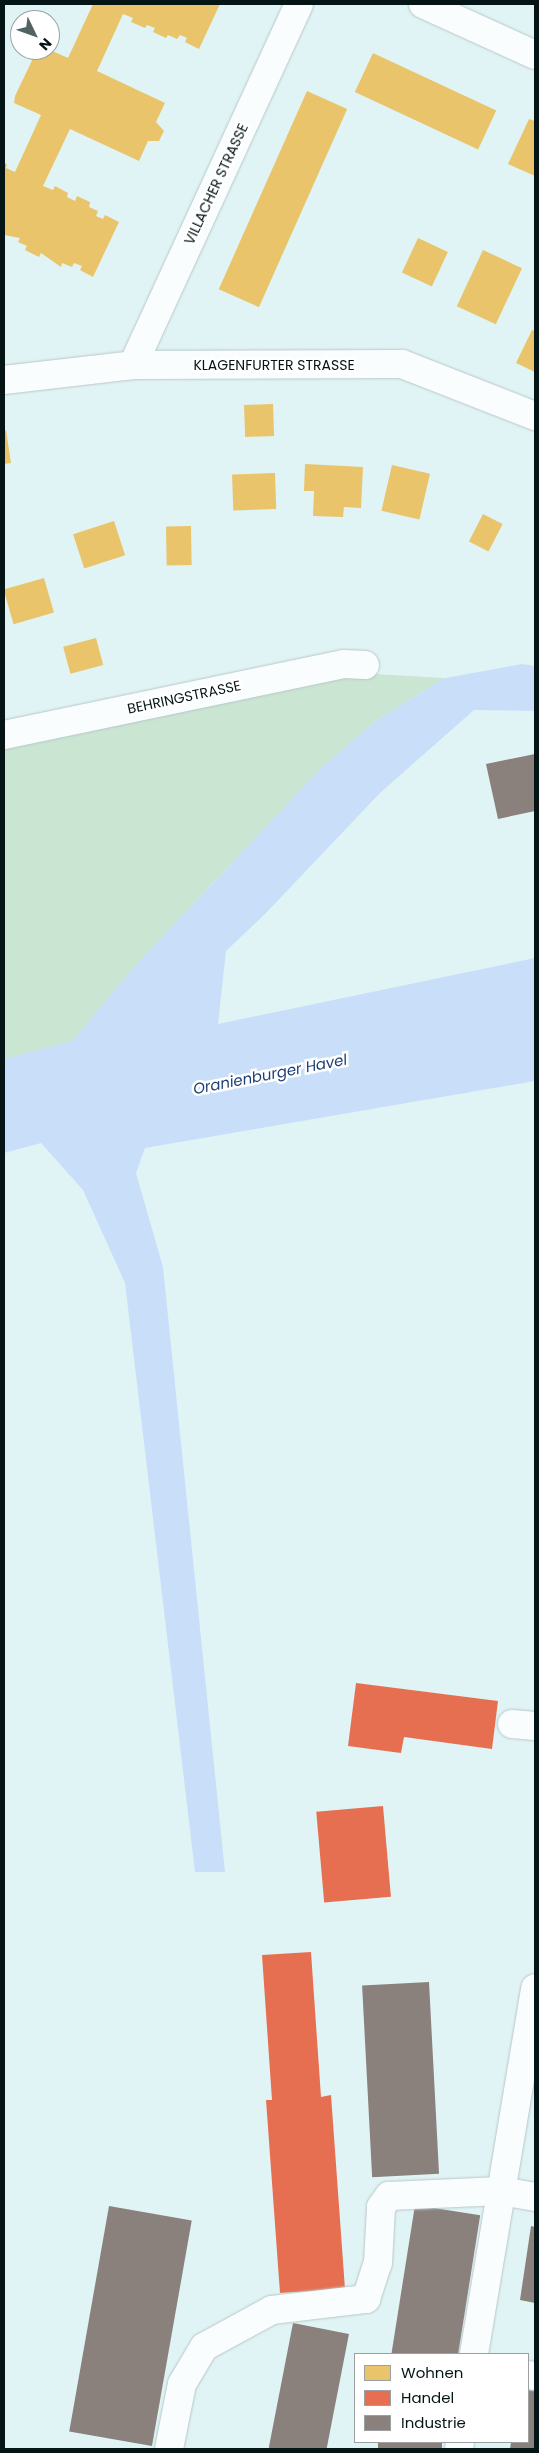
<!DOCTYPE html>
<html>
<head>
<meta charset="utf-8">
<style>
	body { margin:0 }
	#map { position:relative; width:539px; height:2453px; overflow:hidden; background:#e1f4f5; font-family:Poppins,sans-serif }
	div>[style] { position:absolute }
	.green>* { inset:0; background:#cae5d2 }
	.water>* { inset:0; background:#c9dff9 }
	.homes>* { inset:0; background:#e9c46a; transform-origin:0 0 }
	.shops>* { inset:0; background:#e76f51; transform-origin:0 0 }
	.industry>* { inset:0; background:#8a817c; transform-origin:0 0 }
	.roads { filter:drop-shadow(0 0 1px #b7c7c8) drop-shadow(0 0 1px #b7c7c8) }
	.minor>* { height:28px; margin:-14px; padding:0 14px; transform-origin:14px; border-radius:14px; background:#fafdfe }
	span { translate:-50% -50%; white-space:nowrap; text-align:center; line-height:1.15; -webkit-text-stroke:5px #fff; paint-order:stroke }
	.street-label { font-size:14px; color:#051415 }
	.water-label { font-size:15px; color:#1e3f76; font-style:italic }
	.frame { position:absolute; inset:0; border:5px solid #051415; pointer-events:none }
	.legend { position:absolute; left:354px; top:2353px; width:175px; height:90px; box-sizing:border-box; background:#fff; border:1px solid #9ba1a1; margin:0; padding:6px 9px; list-style:none; font-size:15px; color:#051415 }
	.legend li { display:flex; align-items:center; gap:10px; height:25px }
	.legend b { width:25px; border:1px solid #9ba1a1 }
	.north { position:absolute; left:10px; top:10px; width:50px; height:50px; box-sizing:border-box; background:#fff; border:1px solid #9ba1a1; border-radius:50%; rotate:132deg; font-size:14px; font-weight:700; line-height:20px; text-align:center; color:#051415 }
	.north::after { content:''; display:block; margin:auto; width:18px; height:22px; background:#526263; clip-path:polygon(50% 0,100% 100%,50% 72%,0 100%) }
</style>
</head>
<body>
<div id="map">
	<div class="green">
		<div style="clip-path:polygon(339px 672px,445px 678px,377px 720px,322px 767px,135px 966px,72px 1042px,4px 1059px,4px 746px)"></div>
	</div>
	<div class="water">
		<div style="clip-path:polygon(522px 664px,535px 666px,535px 711px,474px 710px,380px 793px,265px 914px,226px 951px,218px 1024px,535px 958px,535px 1081px,145px 1148px,136px 1173px,163px 1267px,225px 1872px,195px 1872px,125px 1283px,83px 1190px,41px 1143px,4px 1153px,4px 1059px,72px 1041px,135px 966px,322px 767px,377px 720px,445px 678px)"></div>
	</div>
	<div class="homes">
		<div style="clip-path:polygon(93px 4px,220px 4px,199px 49px,185px 42px,187px 38px,180px 35px,177px 39px,168px 35px,166px 38px,153px 32px,155px 28px,147px 25px,145px 28px,131px 22px,133px 18px,123px 14px,97px 71px,165px 103px,156px 122px,164px 131px,159px 141px,148px 141px,139px 161px,70px 129px,43px 186px,53px 190px,55px 186px,68px 193px,67px 197px,75px 201px,77px 196px,90px 202px,89px 207px,98px 211px,96px 216px,103px 219px,105px 215px,119px 222px,93px 277px,80px 270px,82px 266px,74px 263px,72px 267px,62px 263px,61px 267px,41px 253px,39px 257px,25px 250px,27px 246px,18px 242px,20px 238px,4px 235px,4px 163px,7px 164px,6px 168px,15px 172px,41px 115px,14px 103px,15px 96px,37px 50px,50px 50px,68px 58px)"></div>
		<div style="left:373px;top:53px;width:136px;height:43px;rotate:25deg"></div>
		<div style="left:307px;top:91px;width:44px;height:217px;rotate:24deg"></div>
		<div style="clip-path:polygon(529px 119px,535px 121px,535px 176px,508px 164px)"></div>
		<div style="left:418px;top:238px;width:33px;height:38px;rotate:25deg"></div>
		<div style="left:483px;top:250px;width:43px;height:62px;rotate:25deg"></div>
		<div style="clip-path:polygon(532px 330px,535px 331px,535px 372px,516px 363px)"></div>
		<div style="left:273px;top:404px;width:32px;height:29px;rotate:88deg"></div>
		<div style="clip-path:polygon(6px 430px,11px 463px,4px 464px,4px 431px)"></div>
		<div style="clip-path:polygon(305px 464px,363px 467px,361px 508px,344px 507px,343px 517px,313px 516px,314px 491px,304px 491px)"></div>
		<div style="left:392px;top:465px;width:39px;height:47px;rotate:13deg"></div>
		<div style="left:275px;top:473px;width:36px;height:43px;rotate:88deg"></div>
		<div style="left:483px;top:514px;width:22px;height:31px;rotate:27deg"></div>
		<div style="left:114px;top:521px;width:36px;height:43px;rotate:72deg"></div>
		<div style="left:191px;top:526px;width:39px;height:25px;rotate:89deg"></div>
		<div style="left:44px;top:578px;width:36px;height:42px;rotate:74deg"></div>
		<div style="left:96px;top:638px;width:28px;height:34px;rotate:75deg"></div>
	</div>
	<div class="shops">
		<div style="clip-path:polygon(356px 1683px,498px 1701px,492px 1749px,404px 1737px,401px 1753px,348px 1746px)"></div>
		<div style="left:383px;top:1806px;width:91px;height:67px;rotate:85deg"></div>
		<div style="clip-path:polygon(311px 1952px,321px 2097px,331px 2095px,345px 2289px,280px 2293px,266px 2100px,272px 2100px,262px 1955px)"></div>
	</div>
	<div class="industry">
		<div style="clip-path:polygon(535px 754px,535px 811px,498px 819px,486px 764px)"></div>
		<div style="left:429px;top:1982px;width:192px;height:67px;rotate:87deg"></div>
		<div style="left:415px;top:2205px;width:66px;height:151px;rotate:9deg"></div>
		<div style="left:109px;top:2206px;width:84px;height:229px;rotate:10deg"></div>
		<div style="clip-path:polygon(531px 2226px,535px 2227px,535px 2303px,520px 2300px)"></div>
		<div style="left:293px;top:2323px;width:57px;height:127px;rotate:11deg"></div>
		<div style="clip-path:polygon(528px 2390px,535px 2391px,535px 2449px,510px 2449px,511px 2442px,528px 2442px)"></div>
		<div style="left:378px;top:2442px;width:64px;height:7px"></div>
	</div>
	<div class="roads">
		<div class="minor">
			<div style="left:423px;top:4px;width:123px;rotate:24.5deg"></div>
			<div style="left:133px;top:365px;width:397px;rotate:-65.3deg"></div>
			<div style="left:4px;top:380px;width:130px;rotate:-6.6deg"></div>
			<div style="left:133px;top:365px;width:269px;rotate:-0.2deg"></div>
			<div style="left:402px;top:364px;width:143px;rotate:21.4deg"></div>
			<div style="left:4px;top:735px;width:347px;rotate:-11.8deg"></div>
			<div style="left:344px;top:664px;width:21px;rotate:3deg"></div>
			<div style="left:512px;top:1724px;width:23px;rotate:5deg"></div>
			<div style="left:474px;top:2354px;width:371px;rotate:-80.5deg"></div>
			<div style="left:528px;top:2375px;width:7px;rotate:8deg"></div>
			<div style="left:169px;top:2449px;width:66px;rotate:-78.7deg"></div>
			<div style="left:182px;top:2384px;width:43px;rotate:-59.3deg"></div>
			<div style="left:204px;top:2347px;width:77px;rotate:-28.6deg"></div>
			<div style="left:272px;top:2310px;width:95px;rotate:-6.7deg"></div>
			<div style="left:366px;top:2299px;width:38px;rotate:-72deg"></div>
			<div style="left:378px;top:2263px;width:56px;rotate:-86.9deg"></div>
			<div style="left:381px;top:2207px;width:14px;rotate:-54deg"></div>
			<div style="left:389px;top:2196px;width:112px;rotate:-2.6deg"></div>
			<div style="left:501px;top:2191px;width:35px;rotate:10deg"></div>
			<div style="left:459px;top:2449px;width:7px;rotate:-82deg"></div>
		</div>
	</div>
	<div class="street-label">
		<span style="left:216px;top:184px;rotate:-65deg">VILLACHER STRASSE</span>
		<span style="left:274px;top:365px">KLAGENFURTER STRASSE</span>
		<span style="left:184px;top:697px;rotate:-12deg">BEHRINGSTRASSE</span>
	</div>
	<div class="water-label">
		<span style="left:270px;top:1074px;rotate:-11deg">Oranienburger Havel</span>
	</div>
	<div class="frame"></div>
	<ul class="legend">
	<li><b style="height:14px;background:#e9c46a"></b>Wohnen</li>
	<li><b style="height:14px;background:#e76f51"></b>Handel</li>
	<li><b style="height:14px;background:#8a817c"></b>Industrie</li>
	</ul>
	<div class="north">N</div>
</div>
</body>
</html>
